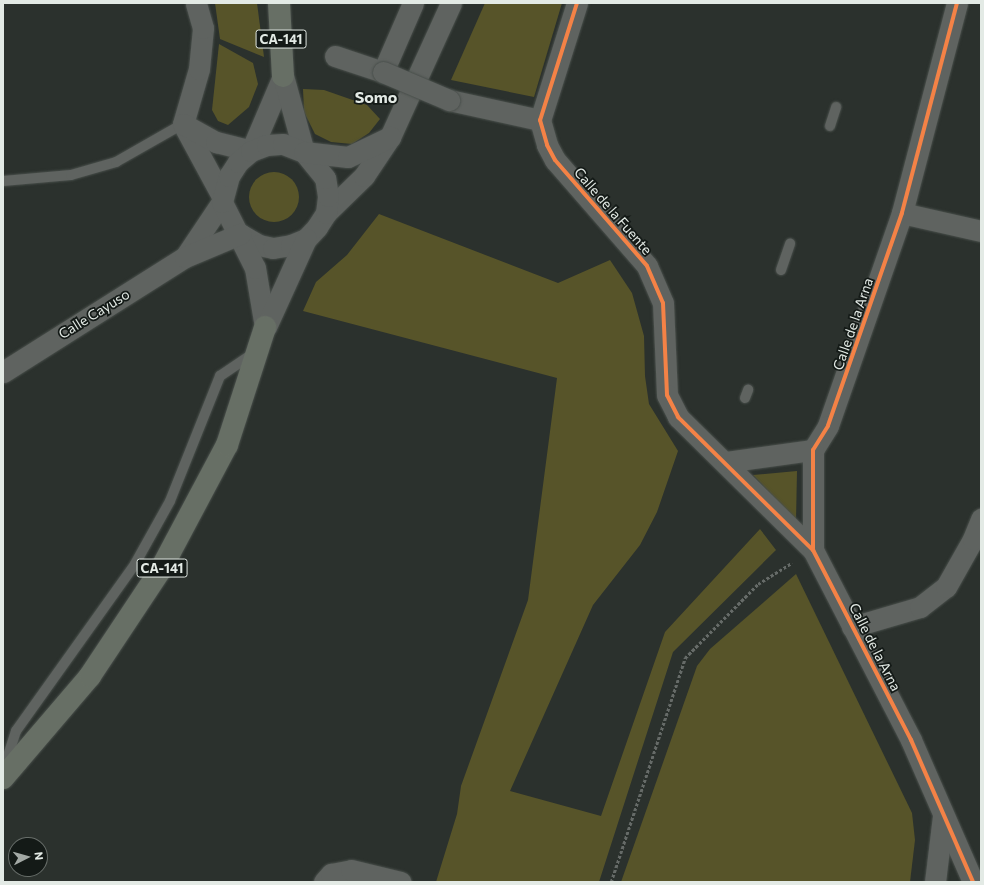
<!DOCTYPE html>
<html>
<head>
<meta charset="utf-8">
<style>
	body { margin:0 }
	#map { position:relative; width:984px; height:885px; overflow:hidden; background:#2b312d; font-family:Commissioner,sans-serif }
	div>[style] { position:absolute }
	.green>* { inset:0; background:#575429 }
	.round { border-radius:50% }
	.path>* { height:2.5px; margin-top:-1.25px; transform-origin:0; background:repeating-linear-gradient(90deg,#666b68 0 3px,transparent 0 5px) }
	.roads { filter:drop-shadow(0 0 1px #494f4b) drop-shadow(0 0 1px #494f4b) }
	.lane>* { height:10px; margin:-5px; padding:0 5px; transform-origin:5px; border-radius:5px; background:#5f6360 }
	.street>* { height:21px; margin:-10.5px; padding:0 10.5px; transform-origin:10.5px; border-radius:10.5px; background:#5f6360 }
	.primary>* { height:22px; margin:-11px; padding:0 11px; transform-origin:11px; border-radius:11px; background:#676f65 }
	.bridges { filter:drop-shadow(0 0 1px #494f4b) drop-shadow(0 0 1px #494f4b) }
	.street-bridge>* { height:21px; margin:-10.5px; padding:0 10.5px; transform-origin:10.5px; border-radius:10.5px; background:#5f6360 }
	.cycleway>* { height:4px; margin:-2px; padding:0 2px; transform-origin:2px; border-radius:2px; background:#f48246 }
	span { translate:-50% -50%; white-space:nowrap; text-align:center; line-height:1.15; -webkit-text-stroke:3.5px #141a17; paint-order:stroke }
	.shield-label span { padding:1px 3px; background:#141a17; border:1px solid; border-radius:3px; -webkit-text-stroke-width:0 }
	.shield-label { font-size:13px; color:#e3eae5; font-weight:700 }
	.street-label { font-size:14px; color:#e3eae5 }
	.quarter-label { font-size:16px; color:#e3eae5; font-weight:700 }
	.frame { position:absolute; inset:0; border:4px solid #e3eae5; pointer-events:none }
	.north { position:absolute; left:8px; top:837px; width:40px; height:40px; box-sizing:border-box; background:#141a17; border:1px solid #676d69; border-radius:50%; rotate:84deg; font-size:11px; font-weight:700; line-height:16px; text-align:center; color:#e3eae5 }
	.north::after { content:''; display:block; margin:auto; width:14px; height:18px; background:#a3a9a5; clip-path:polygon(50% 0,100% 100%,50% 72%,0 100%) }
</style>
</head>
<body>
<div id="map">
	<div class="green">
		<div style="clip-path:polygon(215px 3px,257px 3px,264px 57px,220px 39px)"></div>
		<div style="clip-path:polygon(485px 3px,562px 3px,534px 97px,451px 80px)"></div>
		<div style="clip-path:polygon(219px 44px,253px 63px,258px 84px,249px 107px,228px 125px,218px 121px,212px 110px)"></div>
		<div style="clip-path:polygon(303px 89px,324px 90px,367px 105px,380px 119px,369px 133px,352px 144px,331px 142px,315px 134px,304px 112px)"></div>
		<div class="round" style="left:249px;top:172px;width:50px;height:50px"></div>
		<div style="clip-path:polygon(379px 214px,558px 283px,610px 260px,632px 293px,644px 336px,645px 376px,649px 404px,678px 451px,657px 512px,640px 545px,593px 605px,510px 791px,601px 816px,665px 632px,760px 529px,776px 550px,673px 652px,599px 882px,436px 882px,457px 814px,461px 786px,528px 600px,557px 378px,303px 311px,316px 282px,347px 255px)"></div>
		<div style="clip-path:polygon(797px 471px,796px 520px,753px 475px)"></div>
		<div style="clip-path:polygon(796px 574px,912px 813px,915px 840px,910px 882px,621px 882px,697px 666px,710px 649px)"></div>
	</div>
	<div class="path">
		<div style="left:611px;top:882px;width:236px;rotate:-71.7deg"></div>
		<div style="left:685px;top:658px;width:104px;rotate:-45.4deg"></div>
		<div style="left:758px;top:584px;width:40px;rotate:-32deg"></div>
	</div>
	<div class="roads">
		<div class="lane">
			<div style="left:830px;top:126px;width:20px;rotate:-72deg"></div>
			<div style="left:3px;top:181px;width:68px;rotate:-5deg"></div>
			<div style="left:71px;top:175px;width:47px;rotate:-16.1deg"></div>
			<div style="left:116px;top:162px;width:77px;rotate:-29.6deg"></div>
			<div style="left:781px;top:270px;width:28px;rotate:-71deg"></div>
			<div style="left:745px;top:398px;width:9px;rotate:-69deg"></div>
			<div style="left:4px;top:768px;width:39px;rotate:-72deg"></div>
			<div style="left:16px;top:731px;width:205px;rotate:-54.5deg"></div>
			<div style="left:135px;top:564px;width:72px;rotate:-60.9deg"></div>
			<div style="left:170px;top:501px;width:135px;rotate:-68.2deg"></div>
			<div style="left:220px;top:376px;width:41px;rotate:-34.1deg"></div>
		</div>
		<div class="street">
			<div style="left:577px;top:3px;width:123px;rotate:107.5deg"></div>
			<div style="left:540px;top:120px;width:26px;rotate:74deg"></div>
			<div style="left:547px;top:145px;width:17px;rotate:62deg"></div>
			<div style="left:555px;top:160px;width:140px;rotate:49deg"></div>
			<div style="left:647px;top:266px;width:40px;rotate:66.6deg"></div>
			<div style="left:663px;top:303px;width:92px;rotate:87.5deg"></div>
			<div style="left:667px;top:395px;width:25px;rotate:63deg"></div>
			<div style="left:678px;top:417px;width:190px;rotate:44.6deg"></div>
			<div style="left:957px;top:3px;width:217px;rotate:104.7deg"></div>
			<div style="left:902px;top:213px;width:225px;rotate:109.2deg"></div>
			<div style="left:828px;top:426px;width:28px;rotate:122deg"></div>
			<div style="left:813px;top:450px;width:100px;rotate:90deg"></div>
			<div style="left:813px;top:550px;width:214px;rotate:62.7deg"></div>
			<div style="left:911px;top:740px;width:155px;rotate:66.4deg"></div>
			<div style="left:335px;top:56px;width:51px;rotate:18.4deg"></div>
			<div style="left:383px;top:72px;width:75px;rotate:-66.5deg"></div>
			<div style="left:449px;top:100px;width:93px;rotate:12.4deg"></div>
			<div style="left:183px;top:124px;width:57px;rotate:-73.8deg"></div>
			<div style="left:199px;top:69px;width:41px;rotate:-84.4deg"></div>
			<div style="left:203px;top:28px;width:26px;rotate:-106deg"></div>
			<div style="left:183px;top:124px;width:82px;rotate:61.6deg"></div>
			<div style="left:183px;top:124px;width:38px;rotate:29deg"></div>
			<div style="left:216px;top:142px;width:36px;rotate:14deg"></div>
			<div style="left:251px;top:151px;width:82px;rotate:-66.9deg"></div>
			<div style="left:326px;top:213px;width:53px;rotate:-44.2deg"></div>
			<div style="left:364px;top:176px;width:47px;rotate:-56.3deg"></div>
			<div style="left:390px;top:137px;width:147px;rotate:-65.5deg"></div>
			<div style="left:902px;top:213px;width:81px;rotate:12.8deg"></div>
			<div style="left:240px;top:234px;width:22px;rotate:30deg"></div>
			<div style="left:259px;top:245px;width:14px;rotate:12deg"></div>
			<div style="left:273px;top:248px;width:18px;rotate:-9deg"></div>
			<div style="left:291px;top:245px;width:16px;rotate:-22deg"></div>
			<div style="left:306px;top:239px;width:16px;rotate:-47deg"></div>
			<div style="left:317px;top:227px;width:17px;rotate:-57deg"></div>
			<div style="left:326px;top:213px;width:17px;rotate:-83deg"></div>
			<div style="left:328px;top:196px;width:18px;rotate:-99deg"></div>
			<div style="left:325px;top:178px;width:33px;rotate:-129deg"></div>
			<div style="left:304px;top:152px;width:79px;rotate:-105.4deg"></div>
			<div style="left:185px;top:257px;width:66px;rotate:-56.1deg"></div>
			<div style="left:265px;top:327px;width:60px;rotate:-99.6deg"></div>
			<div style="left:255px;top:268px;width:74px;rotate:-116.6deg"></div>
			<div style="left:222px;top:202px;width:27px;rotate:-75deg"></div>
			<div style="left:229px;top:176px;width:17px;rotate:-57deg"></div>
			<div style="left:238px;top:162px;width:17px;rotate:-40deg"></div>
			<div style="left:251px;top:151px;width:17px;rotate:-21deg"></div>
			<div style="left:267px;top:145px;width:16px;rotate:-4deg"></div>
			<div style="left:283px;top:144px;width:22px;rotate:21deg"></div>
			<div style="left:304px;top:152px;width:44px;rotate:6.5deg"></div>
			<div style="left:348px;top:157px;width:47px;rotate:-25.5deg"></div>
			<div style="left:266px;top:327px;width:97px;rotate:-65.6deg"></div>
			<div style="left:3px;top:372px;width:215px;rotate:-32.3deg"></div>
			<div style="left:185px;top:257px;width:60px;rotate:-22.7deg"></div>
			<div style="left:726px;top:462px;width:88px;rotate:-7.9deg"></div>
			<div style="left:852px;top:627px;width:71px;rotate:-16.4deg"></div>
			<div style="left:920px;top:607px;width:33px;rotate:-38deg"></div>
			<div style="left:946px;top:587px;width:55px;rotate:-60.6deg"></div>
			<div style="left:973px;top:539px;width:22px;rotate:-68deg"></div>
			<div style="left:324px;top:882px;width:11px;rotate:-49deg"></div>
			<div style="left:331px;top:874px;width:20px;rotate:-11deg"></div>
			<div style="left:351px;top:870px;width:51px;rotate:13.5deg"></div>
			<div style="left:935px;top:882px;width:66px;rotate:-83.1deg"></div>
		</div>
		<div class="primary">
			<div style="left:279px;top:3px;width:73px;rotate:86.9deg"></div>
			<div style="left:3px;top:778px;width:134px;rotate:-49.5deg"></div>
			<div style="left:90px;top:676px;width:128px;rotate:-56.4deg"></div>
			<div style="left:161px;top:569px;width:140px;rotate:-62deg"></div>
			<div style="left:227px;top:445px;width:124px;rotate:-72.1deg"></div>
		</div>
	</div>
	<div class="bridges">
		<div class="street-bridge">
			<div style="left:383px;top:72px;width:72px;rotate:23deg"></div>
		</div>
	</div>
	<div class="cycleway">
		<div style="left:577px;top:3px;width:123px;rotate:107.5deg"></div>
		<div style="left:540px;top:120px;width:26px;rotate:74deg"></div>
		<div style="left:547px;top:145px;width:17px;rotate:62deg"></div>
		<div style="left:555px;top:160px;width:140px;rotate:49deg"></div>
		<div style="left:647px;top:266px;width:40px;rotate:66.6deg"></div>
		<div style="left:663px;top:303px;width:92px;rotate:87.5deg"></div>
		<div style="left:667px;top:395px;width:25px;rotate:63deg"></div>
		<div style="left:678px;top:417px;width:190px;rotate:44.6deg"></div>
		<div style="left:957px;top:3px;width:217px;rotate:104.7deg"></div>
		<div style="left:902px;top:213px;width:225px;rotate:109.2deg"></div>
		<div style="left:828px;top:426px;width:28px;rotate:122deg"></div>
		<div style="left:813px;top:450px;width:100px;rotate:90deg"></div>
		<div style="left:813px;top:550px;width:214px;rotate:62.7deg"></div>
		<div style="left:911px;top:740px;width:155px;rotate:66.4deg"></div>
	</div>
	<div class="shield-label">
		<span style="left:281px;top:39px">CA-141</span>
		<span style="left:162px;top:568px">CA-141</span>
	</div>
	<div class="street-label">
		<span style="left:613px;top:211px;rotate:49deg">Calle de la Fuente</span>
		<span style="left:94px;top:314px;rotate:-32deg">Calle Cayuso</span>
		<span style="left:853px;top:324px;rotate:-71deg">Calle de la Arna</span>
		<span style="left:875px;top:647px;rotate:63deg">Calle de la Arna</span>
	</div>
	<div class="quarter-label">
		<span style="left:376px;top:97px">Somo</span>
	</div>
	<div class="frame"></div>
	<div class="north">N</div>
</div>
</body>
</html>
